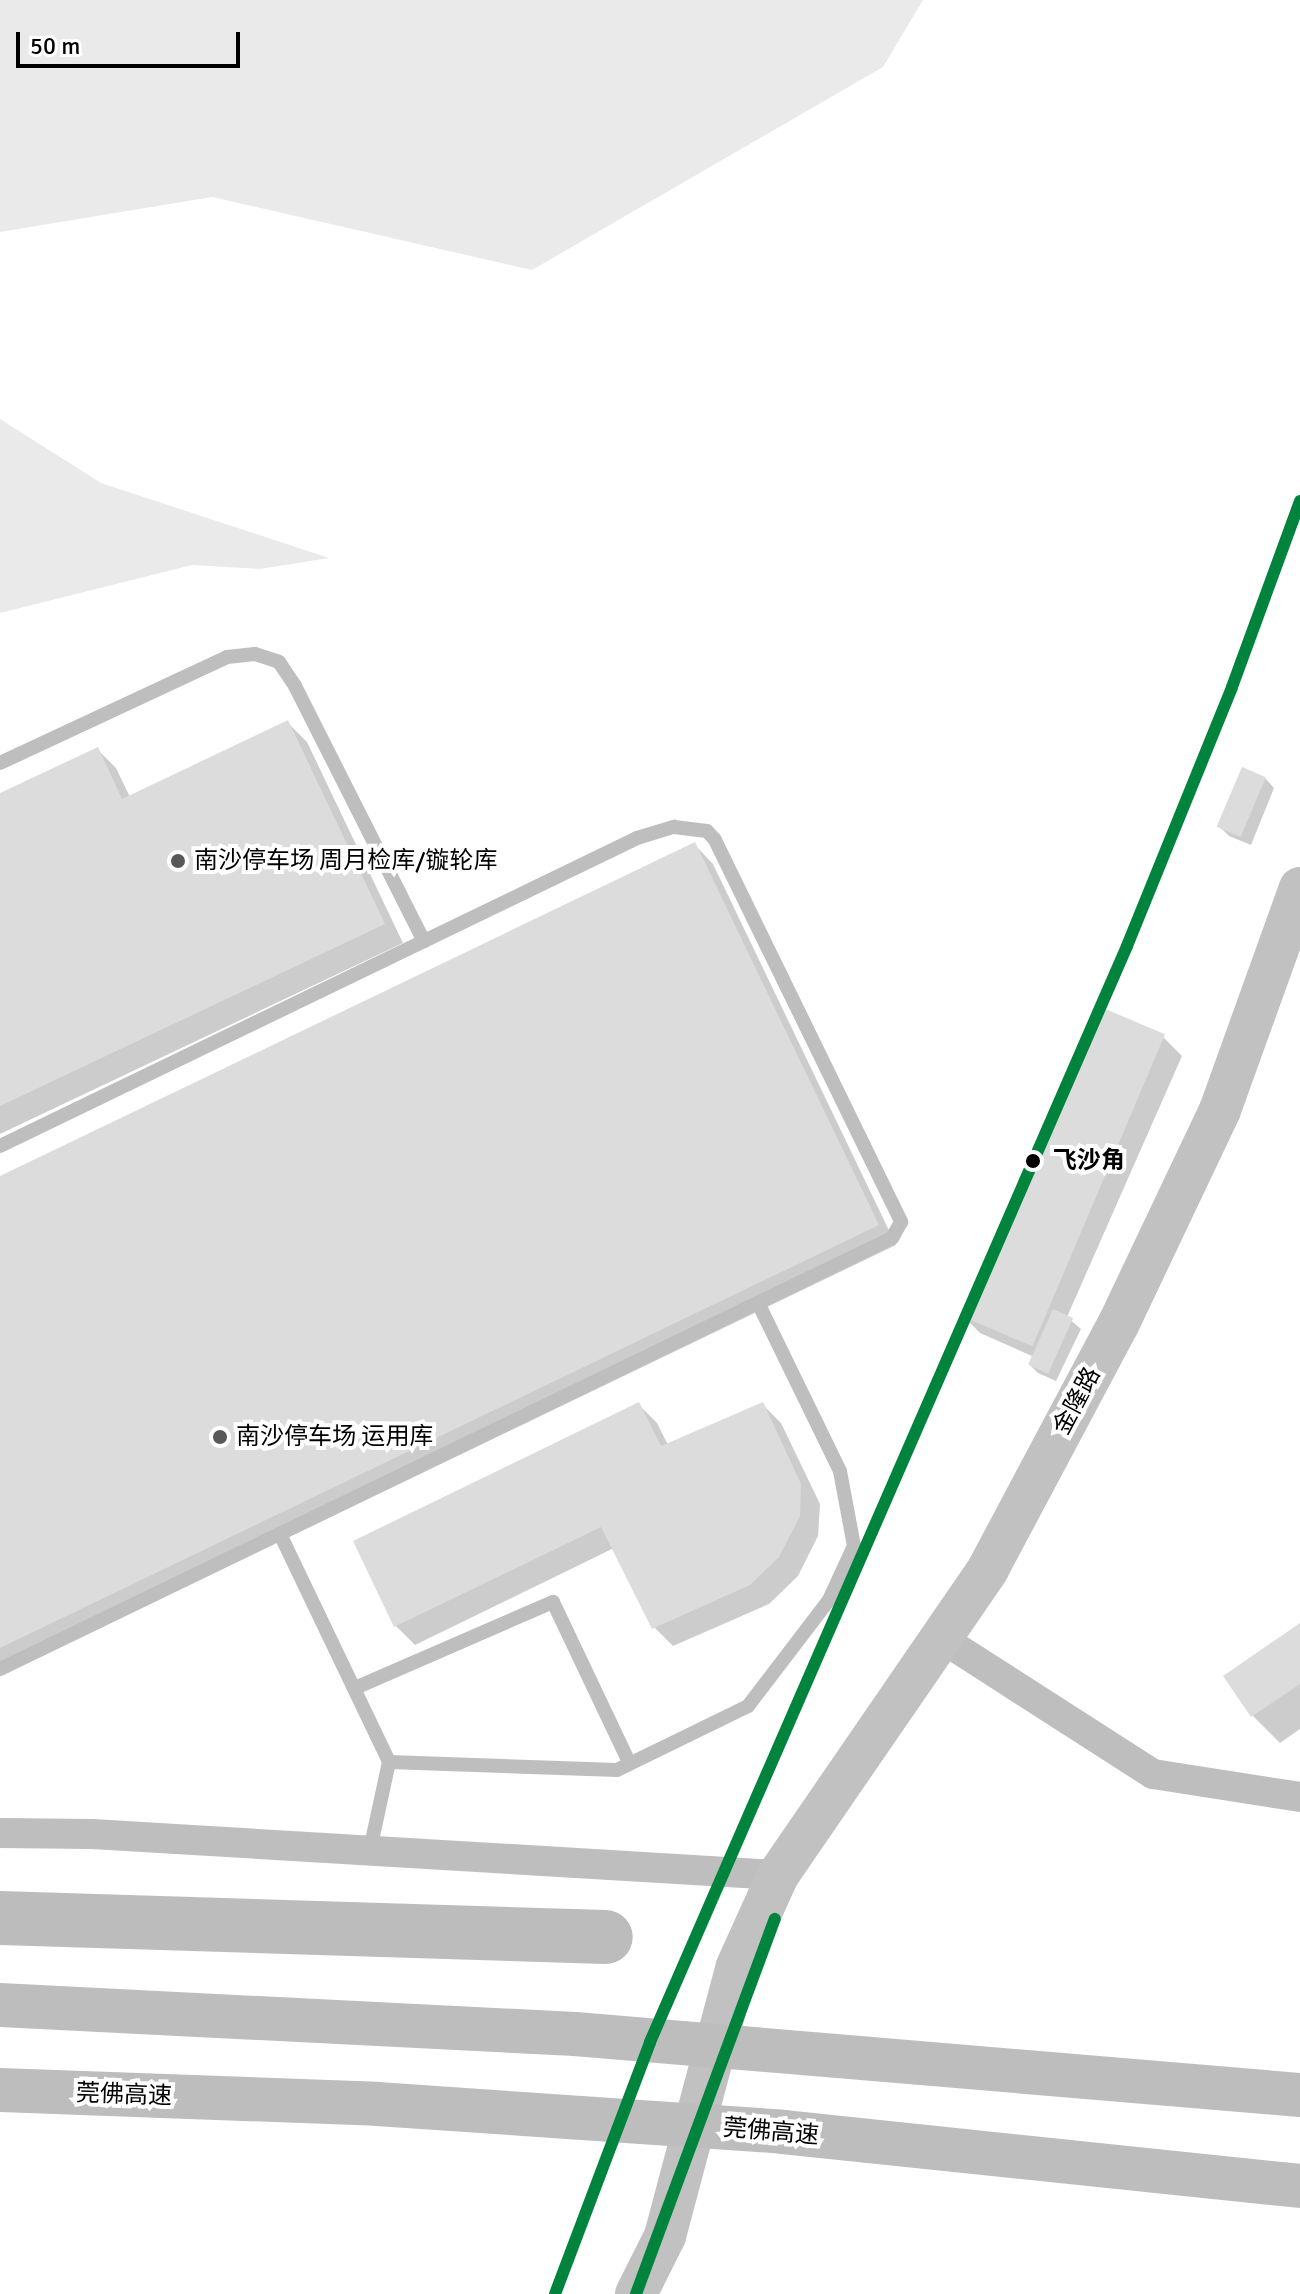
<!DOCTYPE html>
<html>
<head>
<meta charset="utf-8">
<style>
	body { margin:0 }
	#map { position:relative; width:1300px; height:2294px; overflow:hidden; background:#fff; font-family:Signika,"Noto Sans SC",sans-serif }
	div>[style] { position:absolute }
	.green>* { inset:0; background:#eaeaea }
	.shadow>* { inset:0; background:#0003 }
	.river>* { height:54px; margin:-27px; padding:0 27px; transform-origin:27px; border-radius:27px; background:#bcbcbc }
	.building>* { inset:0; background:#dcdcdc; transform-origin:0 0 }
	.lane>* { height:14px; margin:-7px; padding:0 7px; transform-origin:7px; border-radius:7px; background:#bebebe }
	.street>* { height:30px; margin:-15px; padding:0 15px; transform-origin:15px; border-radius:15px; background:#bebebe }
	.secondary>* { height:42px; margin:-21px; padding:0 21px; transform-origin:21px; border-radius:21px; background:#c1c1c1 }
	.highway>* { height:44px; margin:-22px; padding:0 22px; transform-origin:22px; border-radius:22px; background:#bdbdbd }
	.metro-1>* { height:12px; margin:-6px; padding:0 6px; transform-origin:6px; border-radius:6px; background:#00843d }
	.dots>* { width:22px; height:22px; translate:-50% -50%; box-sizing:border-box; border:4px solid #fff; border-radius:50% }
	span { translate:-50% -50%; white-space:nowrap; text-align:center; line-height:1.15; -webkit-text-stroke:8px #fff; paint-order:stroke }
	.poi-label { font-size:24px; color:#000 }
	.left { translate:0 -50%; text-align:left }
	.stop-label { font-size:24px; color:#000; font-weight:700 }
	.street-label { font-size:24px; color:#000 }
	.scale { position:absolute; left:16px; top:32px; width:224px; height:36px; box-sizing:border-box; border:4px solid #000; border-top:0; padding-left:10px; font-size:24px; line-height:28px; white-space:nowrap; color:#000; -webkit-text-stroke:6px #fff; paint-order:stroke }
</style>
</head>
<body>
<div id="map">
	<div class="green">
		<div style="clip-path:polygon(0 0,923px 0,883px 67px,532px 270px,212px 197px,0 232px)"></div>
		<div style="clip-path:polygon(0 419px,101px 483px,329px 558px,260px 569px,192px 565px,0 613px)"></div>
	</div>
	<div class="shadow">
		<div style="clip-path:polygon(288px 723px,307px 742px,403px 943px,0 1134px,0 795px,97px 749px,116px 768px,130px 797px)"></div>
		<div style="clip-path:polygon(1265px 778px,1274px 788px,1251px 845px,1229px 836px,1220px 827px)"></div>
		<div style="clip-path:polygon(694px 844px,713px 864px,896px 1245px,0 1676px,0 1178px)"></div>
		<div style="clip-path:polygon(1163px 1037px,1182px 1056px,1067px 1317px,1081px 1329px,1056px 1381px,1038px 1373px,1029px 1364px,1032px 1356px,980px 1333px,961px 1314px)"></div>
		<div style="clip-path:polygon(638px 1404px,657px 1423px,668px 1445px,762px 1404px,781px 1423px,820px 1504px,818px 1536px,798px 1576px,769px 1604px,673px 1646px,654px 1627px,614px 1548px,415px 1645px,396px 1626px)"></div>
		<div style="clip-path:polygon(1300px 1625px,1300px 1729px,1280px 1743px,1253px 1716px,1226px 1676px)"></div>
	</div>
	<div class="river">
		<div style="left:0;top:1918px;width:606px;rotate:1.8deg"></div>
	</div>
	<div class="building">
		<div style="clip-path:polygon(288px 720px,385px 924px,0 1106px,0 793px,98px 747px,122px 799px)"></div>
		<div style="left:1242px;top:767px;width:26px;height:65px;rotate:23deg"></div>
		<div style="clip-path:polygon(695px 842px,879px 1225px,0 1648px,0 1176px)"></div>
		<div style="left:1096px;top:1005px;width:75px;height:339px;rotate:23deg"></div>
		<div style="left:1053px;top:1309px;width:22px;height:61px;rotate:24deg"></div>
		<div style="clip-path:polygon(639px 1402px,661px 1446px,763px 1402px,801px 1484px,800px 1516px,779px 1557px,750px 1585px,652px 1629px,601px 1527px,394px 1627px,353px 1541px)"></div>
		<div style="clip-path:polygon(1300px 1623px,1300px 1684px,1251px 1717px,1223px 1676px)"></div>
	</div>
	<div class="lane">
		<div style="left:0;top:763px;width:251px;rotate:-25deg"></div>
		<div style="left:227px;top:657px;width:28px;rotate:-6deg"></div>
		<div style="left:255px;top:654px;width:25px;rotate:18deg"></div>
		<div style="left:279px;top:662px;width:29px;rotate:56deg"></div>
		<div style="left:295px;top:686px;width:286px;rotate:63.2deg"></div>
		<div style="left:0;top:1146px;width:708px;rotate:-25.8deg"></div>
		<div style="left:637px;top:838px;width:39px;rotate:-17deg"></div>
		<div style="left:674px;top:827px;width:33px;rotate:7deg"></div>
		<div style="left:707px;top:831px;width:12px;rotate:48deg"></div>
		<div style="left:715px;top:840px;width:425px;rotate:64deg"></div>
		<div style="left:901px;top:1222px;width:18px;rotate:119deg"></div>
		<div style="left:892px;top:1238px;width:991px;rotate:154.21deg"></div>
		<div style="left:280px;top:1534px;width:253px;rotate:64.4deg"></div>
		<div style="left:389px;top:1762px;width:90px;rotate:102.2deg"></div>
		<div style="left:355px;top:1688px;width:216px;rotate:-23.5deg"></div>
		<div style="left:553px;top:1602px;width:179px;rotate:64.6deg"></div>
		<div style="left:389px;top:1762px;width:228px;rotate:2deg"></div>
		<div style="left:617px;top:1770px;width:146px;rotate:-26deg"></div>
		<div style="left:748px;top:1706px;width:133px;rotate:-52.6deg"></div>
		<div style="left:829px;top:1600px;width:60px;rotate:-65.2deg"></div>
		<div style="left:854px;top:1546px;width:76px;rotate:-100.6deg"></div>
		<div style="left:840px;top:1471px;width:187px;rotate:-116deg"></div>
	</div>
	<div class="street">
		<div style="left:941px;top:1638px;width:252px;rotate:32.7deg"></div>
		<div style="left:1153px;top:1774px;width:149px;rotate:8.9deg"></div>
		<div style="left:0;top:1833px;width:92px;rotate:0.6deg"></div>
		<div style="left:92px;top:1834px;width:687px;rotate:3.42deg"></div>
	</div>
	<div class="secondary">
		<div style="left:636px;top:2294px;width:65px;rotate:-63.4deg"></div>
		<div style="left:665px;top:2236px;width:279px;rotate:-75.1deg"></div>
		<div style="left:737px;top:1966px;width:100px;rotate:-65.7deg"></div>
		<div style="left:778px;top:1875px;width:371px;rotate:-55.5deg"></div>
		<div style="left:988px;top:1569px;width:276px;rotate:-62deg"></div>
		<div style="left:1118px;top:1325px;width:238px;rotate:-64.6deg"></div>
		<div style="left:1220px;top:1110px;width:236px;rotate:-70.2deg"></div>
	</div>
	<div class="highway">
		<div style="left:0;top:2005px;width:576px;rotate:2.89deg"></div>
		<div style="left:575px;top:2034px;width:728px;rotate:4.81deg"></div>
		<div style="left:0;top:2090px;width:377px;rotate:2.1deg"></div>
		<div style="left:377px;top:2104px;width:407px;rotate:3.9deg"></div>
		<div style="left:783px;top:2132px;width:520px;rotate:5.96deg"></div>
	</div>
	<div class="metro-1">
		<div style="left:555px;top:2294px;width:269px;rotate:-69.3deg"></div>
		<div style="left:650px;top:2042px;width:1195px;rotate:-66.48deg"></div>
		<div style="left:1127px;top:946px;width:279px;rotate:-67.9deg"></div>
		<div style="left:1232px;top:687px;width:198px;rotate:-69.9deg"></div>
		<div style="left:636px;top:2294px;width:400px;rotate:-69.7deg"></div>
	</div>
	<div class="dots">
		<div style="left:178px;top:861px;background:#595959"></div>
		<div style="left:1033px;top:1161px;background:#000"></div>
		<div style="left:220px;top:1437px;background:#595959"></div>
	</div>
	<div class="poi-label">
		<span class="left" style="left:194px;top:861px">南沙停车场 周月检库/镟轮库</span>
		<span class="left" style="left:236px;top:1437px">南沙停车场 运用库</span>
	</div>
	<div class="stop-label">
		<span class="left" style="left:1053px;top:1161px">飞沙角</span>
	</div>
	<div class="street-label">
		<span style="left:1077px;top:1401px;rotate:-62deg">金隆路</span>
		<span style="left:124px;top:2095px;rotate:2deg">莞佛高速</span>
		<span style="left:771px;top:2132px;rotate:5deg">莞佛高速</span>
	</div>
	<div class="scale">50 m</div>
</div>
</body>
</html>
